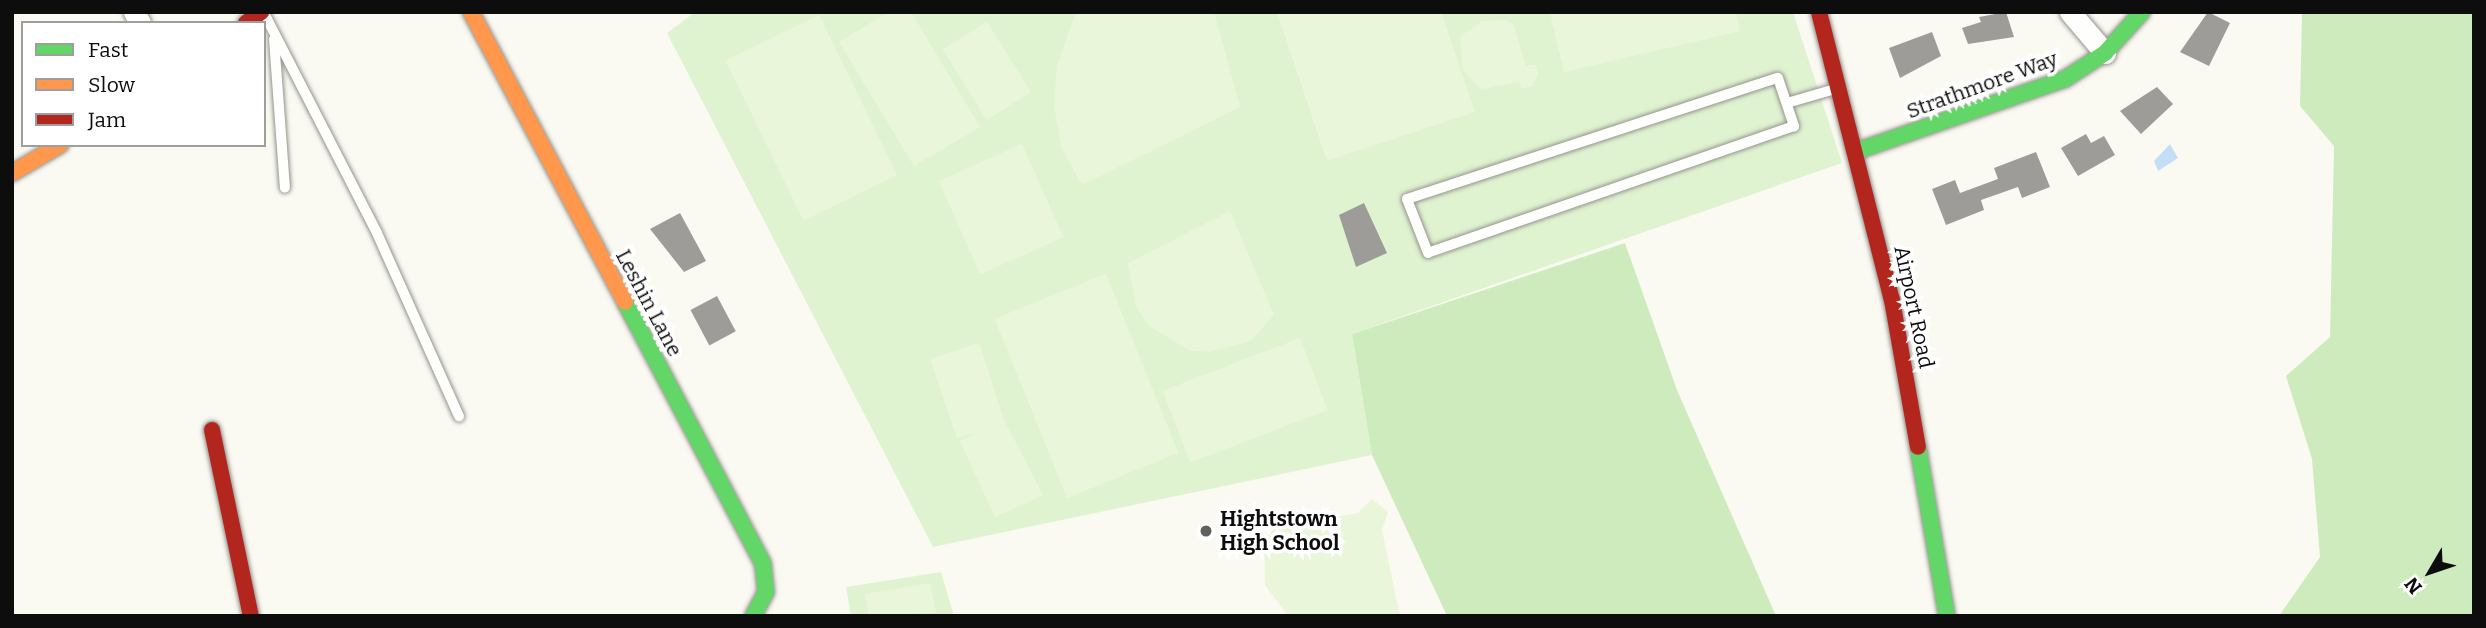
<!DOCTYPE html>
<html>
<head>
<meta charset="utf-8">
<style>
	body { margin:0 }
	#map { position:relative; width:2486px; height:628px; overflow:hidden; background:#fbfaf2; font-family:Bitter,serif }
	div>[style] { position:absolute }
	.green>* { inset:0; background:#e0f3d0 }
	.forest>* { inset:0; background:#ceebbd }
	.pitch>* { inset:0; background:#eaf6da; transform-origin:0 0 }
	.water>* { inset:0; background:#c4def8 }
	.building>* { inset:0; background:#9e9c98; transform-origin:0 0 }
	.roads { filter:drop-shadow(0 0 2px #949490) drop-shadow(0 0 2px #949490) }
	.lane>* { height:10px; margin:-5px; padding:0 5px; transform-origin:5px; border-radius:5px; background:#fefefd }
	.street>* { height:21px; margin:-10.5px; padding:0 10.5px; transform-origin:10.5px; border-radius:10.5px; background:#fefefd }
	.fast>* { height:16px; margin:-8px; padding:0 8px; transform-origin:8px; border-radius:8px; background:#63d668 }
	.slow>* { height:16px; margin:-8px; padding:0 8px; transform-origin:8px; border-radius:8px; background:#ff974d }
	.jam>* { height:16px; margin:-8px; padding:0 8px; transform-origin:8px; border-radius:8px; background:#b3261e }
	.dots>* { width:19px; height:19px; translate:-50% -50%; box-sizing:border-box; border:4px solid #fff; border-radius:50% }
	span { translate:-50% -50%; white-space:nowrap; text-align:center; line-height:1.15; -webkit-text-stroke:7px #fff; paint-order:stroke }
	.street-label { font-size:21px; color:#0d0d0d }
	.poi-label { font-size:21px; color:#0d0d0d; font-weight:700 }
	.left { translate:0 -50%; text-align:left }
	.frame { position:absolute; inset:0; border:14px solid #0d0d0d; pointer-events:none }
	.legend { position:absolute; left:21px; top:21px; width:245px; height:126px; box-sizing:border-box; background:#fff; border:2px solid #9e9e9e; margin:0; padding:9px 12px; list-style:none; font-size:21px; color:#0d0d0d }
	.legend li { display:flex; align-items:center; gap:14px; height:35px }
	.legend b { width:35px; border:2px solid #9e9e9e }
	.north { position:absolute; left:2395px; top:537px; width:70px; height:70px; -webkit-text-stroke:5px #fff; paint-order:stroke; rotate:231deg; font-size:19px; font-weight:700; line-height:28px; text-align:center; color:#0d0d0d }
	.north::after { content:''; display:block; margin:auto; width:24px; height:32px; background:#0d0d0d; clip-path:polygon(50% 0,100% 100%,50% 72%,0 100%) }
</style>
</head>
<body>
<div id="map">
	<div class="green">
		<div style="clip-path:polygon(695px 12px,1793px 12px,1842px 163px,1352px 334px,1372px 455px,933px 547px,667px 33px)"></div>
		<div style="clip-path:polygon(941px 572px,954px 616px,851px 616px,846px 587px)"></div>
	</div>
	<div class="forest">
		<div style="clip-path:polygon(2302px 12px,2474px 12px,2474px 616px,2279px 616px,2320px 557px,2312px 459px,2286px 376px,2330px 337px,2334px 146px,2300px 106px)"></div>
		<div style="clip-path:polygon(1625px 243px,1677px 390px,1776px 616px,1447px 616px,1372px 455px,1352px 334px)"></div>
	</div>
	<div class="pitch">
		<div style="clip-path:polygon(889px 12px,911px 12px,980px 127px,914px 166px,839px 42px)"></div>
		<div style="clip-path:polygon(1076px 12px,1214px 12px,1240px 107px,1082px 185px,1062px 149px,1054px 106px,1057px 66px)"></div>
		<div style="clip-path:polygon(1277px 12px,1441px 12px,1475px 112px,1327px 161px)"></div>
		<div style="clip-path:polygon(1550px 12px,1736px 12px,1740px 31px,1564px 72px)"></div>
		<div style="left:819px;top:15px;width:178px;height:104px;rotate:64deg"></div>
		<div style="clip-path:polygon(1505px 20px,1513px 23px,1526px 66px,1536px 65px,1538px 75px,1532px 86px,1522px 89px,1519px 82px,1481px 89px,1463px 70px,1460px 37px,1482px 21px)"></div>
		<div style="left:987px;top:22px;width:83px;height:52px;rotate:58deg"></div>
		<div style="left:1022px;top:144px;width:102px;height:91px;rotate:66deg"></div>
		<div style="clip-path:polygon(1230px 211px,1274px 315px,1251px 341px,1209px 352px,1189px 350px,1149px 326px,1136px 307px,1128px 263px)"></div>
		<div style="left:1106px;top:274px;width:193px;height:120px;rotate:68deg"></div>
		<div style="left:1300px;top:338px;width:77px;height:147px;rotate:69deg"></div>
		<div style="clip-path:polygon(979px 343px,1004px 420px,1043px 495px,995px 517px,960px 441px,981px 431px,957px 438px,930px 359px)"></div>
		<div style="clip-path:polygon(1372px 499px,1388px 512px,1382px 530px,1400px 616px,1288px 616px,1265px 585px,1264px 538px,1278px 526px,1358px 513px)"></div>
		<div style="clip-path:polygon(930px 583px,936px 613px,869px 616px,865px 594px)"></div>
	</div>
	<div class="water">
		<div style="clip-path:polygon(2170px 144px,2178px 158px,2158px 171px,2154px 161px)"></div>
	</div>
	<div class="building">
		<div style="clip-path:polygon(2006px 12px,2014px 37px,1968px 44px,1962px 28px,1981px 22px,1979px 17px)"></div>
		<div style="clip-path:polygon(2208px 12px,2230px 23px,2209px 66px,2180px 52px)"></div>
		<div style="clip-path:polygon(1932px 32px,1941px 56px,1900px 78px,1889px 48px)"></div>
		<div style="clip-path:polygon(2157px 87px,2173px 104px,2141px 134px,2120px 111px)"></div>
		<div style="clip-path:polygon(2086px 134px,2091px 143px,2104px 136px,2115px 155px,2078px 176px,2061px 148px)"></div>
		<div style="clip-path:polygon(2036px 152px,2050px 187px,2022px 198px,2018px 187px,1981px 200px,1984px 210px,1946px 225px,1932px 189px,1955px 180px,1960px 193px,1998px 179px,1994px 168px)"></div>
		<div style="clip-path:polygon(1364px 203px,1387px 253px,1356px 267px,1339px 215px)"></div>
		<div style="clip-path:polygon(680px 213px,706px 261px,684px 272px,650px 229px)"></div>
		<div style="left:717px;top:296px;width:40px;height:30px;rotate:62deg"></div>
	</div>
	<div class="roads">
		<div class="lane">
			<div style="left:265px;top:15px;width:245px;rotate:62.8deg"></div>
			<div style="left:377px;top:233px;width:201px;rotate:65.9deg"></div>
			<div style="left:274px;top:39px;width:149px;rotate:85.8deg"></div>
			<div style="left:1778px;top:78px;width:51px;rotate:71.6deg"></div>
			<div style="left:1794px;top:126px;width:387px;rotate:160.9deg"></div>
			<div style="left:1428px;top:253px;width:58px;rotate:-111.3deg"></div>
			<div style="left:1407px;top:199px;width:390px;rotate:-18.1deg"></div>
			<div style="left:1787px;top:103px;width:50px;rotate:-16.3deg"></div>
		</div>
		<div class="street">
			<div style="left:134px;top:12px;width:13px;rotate:61deg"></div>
			<div style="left:2070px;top:12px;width:54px;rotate:49.5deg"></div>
		</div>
		<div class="fast">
			<div style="left:1857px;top:151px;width:220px;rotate:-19.1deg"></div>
			<div style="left:2065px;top:79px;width:48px;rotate:-33deg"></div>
			<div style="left:2105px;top:53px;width:55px;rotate:-47.9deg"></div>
			<div style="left:625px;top:302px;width:296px;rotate:62.2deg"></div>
			<div style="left:763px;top:564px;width:28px;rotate:84deg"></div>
			<div style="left:766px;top:592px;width:27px;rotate:118deg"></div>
			<div style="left:1918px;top:447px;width:171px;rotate:80.3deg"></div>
		</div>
		<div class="slow">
			<div style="left:471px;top:12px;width:328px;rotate:62deg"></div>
			<div style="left:12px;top:173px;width:56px;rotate:-30.3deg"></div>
		</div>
		<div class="jam">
			<div style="left:1819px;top:12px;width:297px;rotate:75.8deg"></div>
			<div style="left:1892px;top:300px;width:149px;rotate:80deg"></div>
			<div style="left:246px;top:23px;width:19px;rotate:-36deg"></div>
			<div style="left:212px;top:430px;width:190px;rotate:78.2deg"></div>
		</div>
	</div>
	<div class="dots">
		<div style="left:1206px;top:531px;background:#60605d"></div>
	</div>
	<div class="street-label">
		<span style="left:1982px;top:85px;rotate:-20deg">Strathmore Way</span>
		<span style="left:649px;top:303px;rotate:62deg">Leshin Lane</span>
		<span style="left:1914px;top:307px;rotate:78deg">Airport Road</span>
	</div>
	<div class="poi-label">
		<span class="left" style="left:1220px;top:531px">Hightstown<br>High School</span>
	</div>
	<div class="frame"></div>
	<ul class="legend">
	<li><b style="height:9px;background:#63d668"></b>Fast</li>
	<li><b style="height:9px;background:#ff974d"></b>Slow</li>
	<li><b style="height:9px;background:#b3261e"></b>Jam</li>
	</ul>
	<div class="north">N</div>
</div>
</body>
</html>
